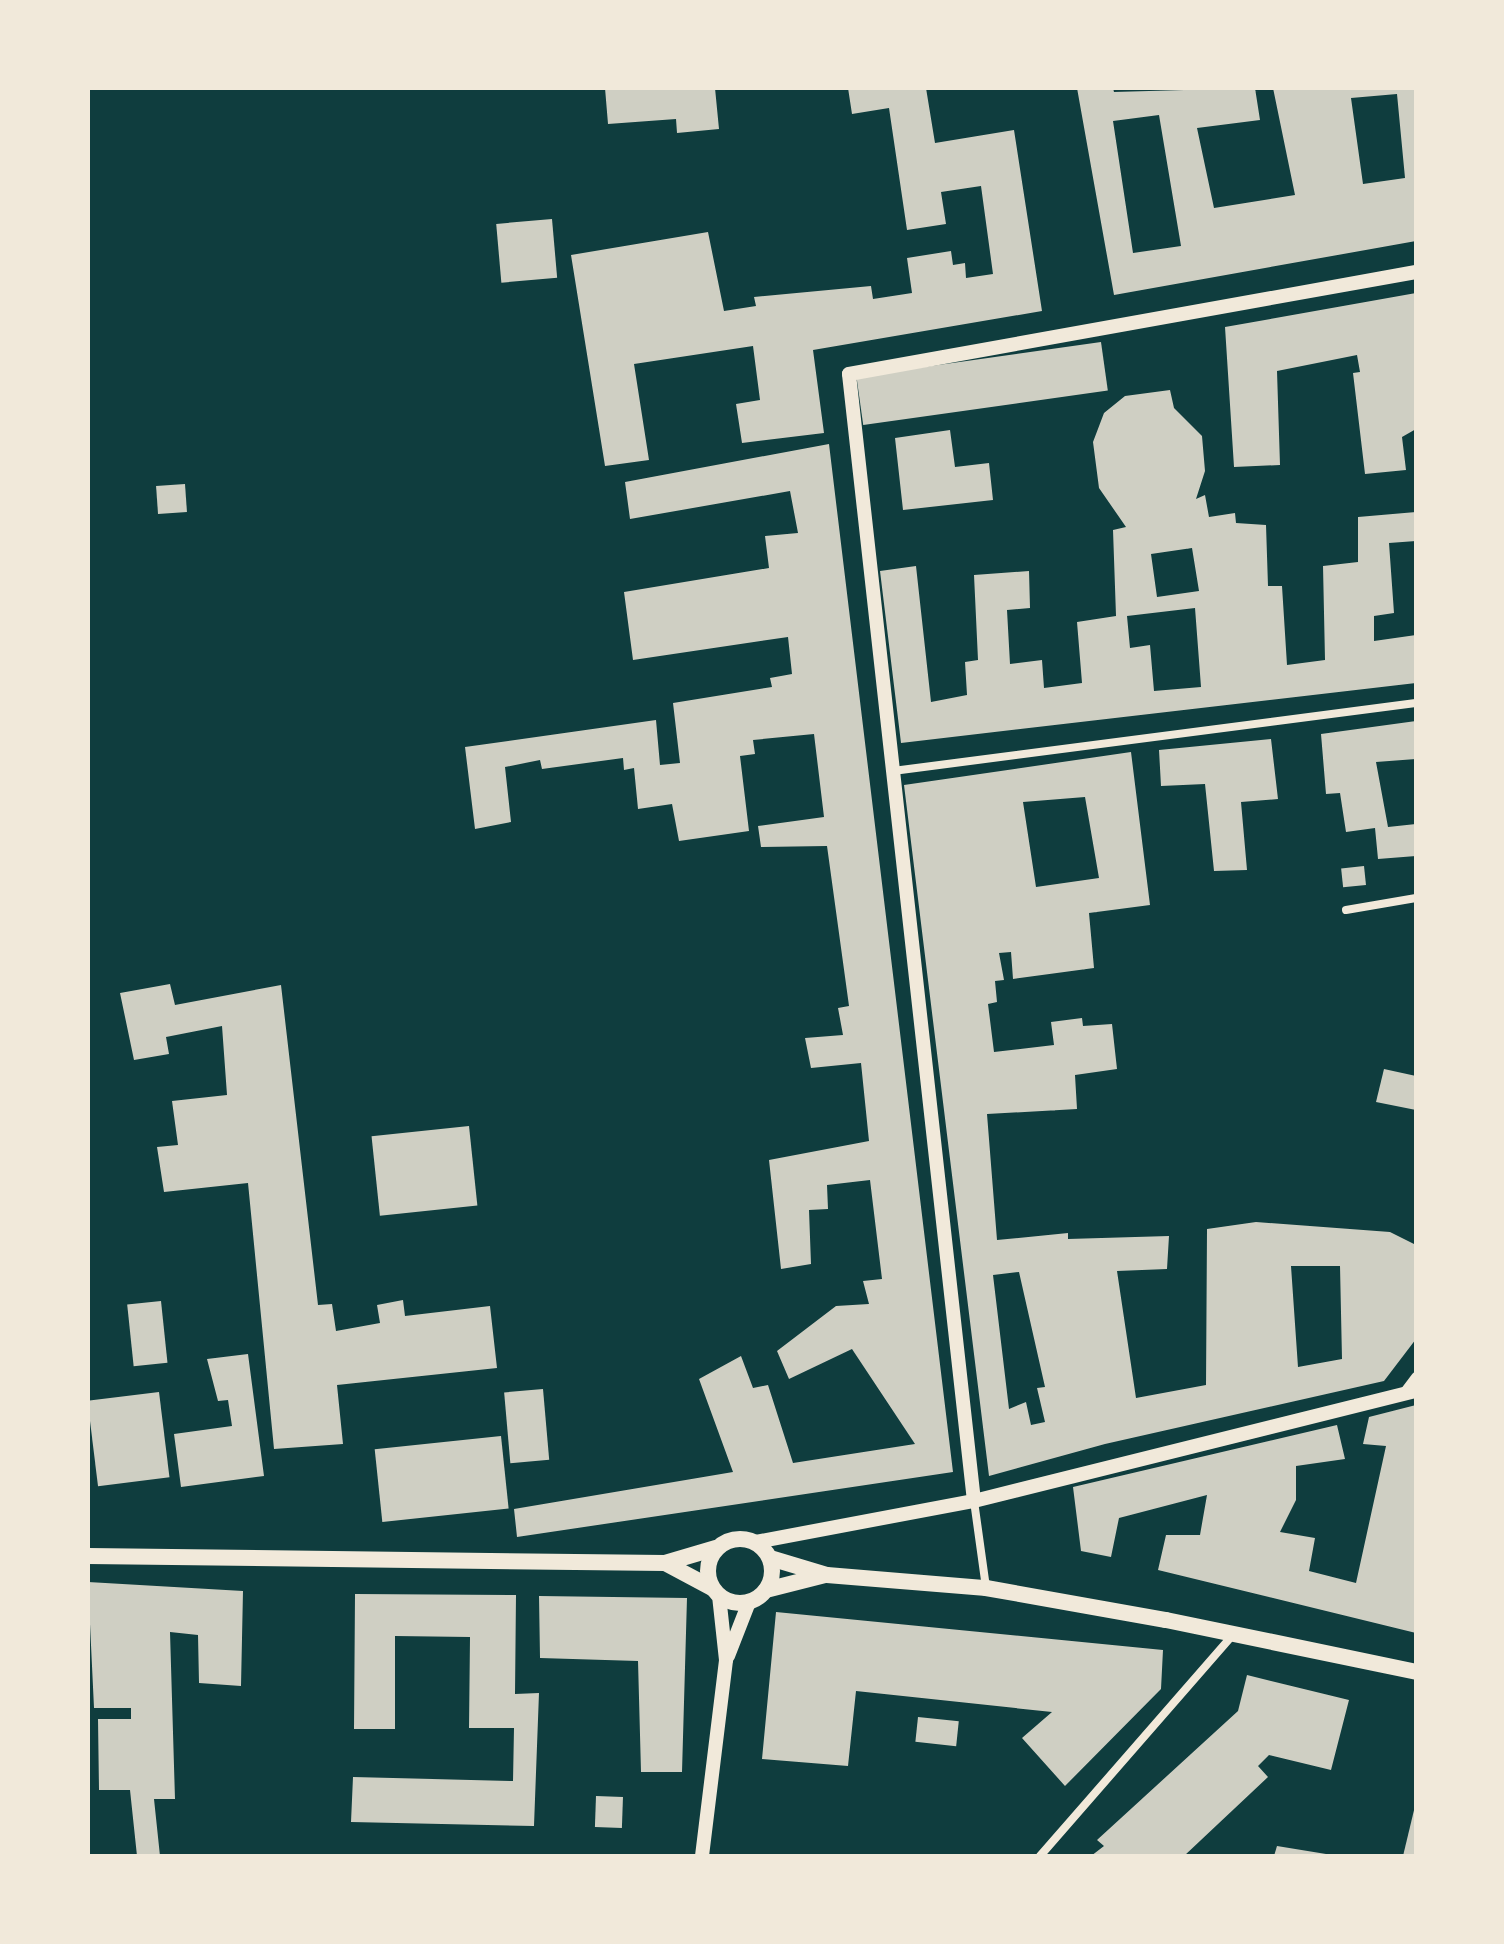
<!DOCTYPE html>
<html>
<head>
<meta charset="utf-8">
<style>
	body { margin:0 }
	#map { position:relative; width:1504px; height:1944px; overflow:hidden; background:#0f3d3e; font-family:"DM Sans",sans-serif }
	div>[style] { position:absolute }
	.building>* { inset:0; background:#cfcfc3; transform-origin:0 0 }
	.minor>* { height:8px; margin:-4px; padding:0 4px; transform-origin:4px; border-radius:4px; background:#f1e9da }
	.tertiary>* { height:14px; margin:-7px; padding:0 7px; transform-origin:7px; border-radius:7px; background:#f1e9da }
	.secondary>* { height:16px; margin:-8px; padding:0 8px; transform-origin:8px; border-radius:8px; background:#f1e9da }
	.secondary>.ring { margin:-8px; padding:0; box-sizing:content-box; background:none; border:16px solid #f1e9da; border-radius:50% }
	span { translate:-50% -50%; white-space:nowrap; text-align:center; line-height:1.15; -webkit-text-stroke:8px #f1e9da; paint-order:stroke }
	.frame { position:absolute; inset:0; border:90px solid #f1e9da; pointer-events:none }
</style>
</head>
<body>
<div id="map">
	<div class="building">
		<div style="clip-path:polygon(605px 88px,715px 88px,719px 129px,677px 133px,676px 119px,608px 124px)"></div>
		<div style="clip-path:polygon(848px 88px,926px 88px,935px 143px,1014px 130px,1042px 311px,813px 350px,824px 433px,742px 443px,736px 404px,760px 400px,753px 346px,634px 364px,649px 460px,605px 466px,571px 255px,708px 232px,724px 311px,756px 306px,754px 297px,871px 286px,873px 299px,912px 293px,907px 258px,951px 251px,953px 265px,965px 263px,966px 278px,993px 274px,981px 186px,941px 192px,946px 224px,907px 230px,889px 108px,852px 114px)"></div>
		<div style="clip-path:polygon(evenodd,1077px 88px,1113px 88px,1114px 92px,1255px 88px,1260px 120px,1197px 128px,1214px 208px,1295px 195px,1273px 88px,1416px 88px,1416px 241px,1114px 295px,1077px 88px,1397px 94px,1405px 178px,1363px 184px,1351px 98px,1397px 94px,1077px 88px,1159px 115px,1181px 246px,1133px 253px,1113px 121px,1159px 115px)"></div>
		<div style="left:552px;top:219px;width:59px;height:56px;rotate:85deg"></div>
		<div style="clip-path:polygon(1416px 293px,1416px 429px,1402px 437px,1406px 470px,1365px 474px,1353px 373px,1360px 372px,1357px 355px,1277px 371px,1280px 465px,1234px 467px,1225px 327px)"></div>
		<div style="left:1101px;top:342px;width:49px;height:247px;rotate:82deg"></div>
		<div style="clip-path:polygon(evenodd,1170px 390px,1174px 408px,1202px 436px,1205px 471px,1196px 499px,1205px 495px,1209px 517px,1235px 513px,1236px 523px,1266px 525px,1268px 586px,1282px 586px,1287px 665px,1325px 660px,1323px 566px,1358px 562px,1358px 517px,1416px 512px,1416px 541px,1389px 543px,1394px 613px,1374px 616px,1374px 641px,1416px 635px,1416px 683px,901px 743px,880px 571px,916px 566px,931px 702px,967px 695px,965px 662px,978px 660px,974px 575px,1029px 571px,1030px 608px,1007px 610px,1010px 664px,1042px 660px,1044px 688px,1082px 683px,1077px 622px,1116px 616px,1113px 530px,1126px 527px,1099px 488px,1093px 442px,1104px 413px,1125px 396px,1170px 390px,1192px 548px,1199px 591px,1157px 597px,1151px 554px,1192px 548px,1170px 390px,1195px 608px,1201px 687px,1154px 691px,1150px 645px,1130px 648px,1127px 616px,1195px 608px)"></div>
		<div style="clip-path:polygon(950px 430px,955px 467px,989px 463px,993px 500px,903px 510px,895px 438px)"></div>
		<div style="clip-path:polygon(829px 444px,953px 1472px,517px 1537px,514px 1509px,733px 1472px,699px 1379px,741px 1356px,753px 1388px,768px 1385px,793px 1463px,915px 1444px,852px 1349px,789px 1379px,777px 1351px,836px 1306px,869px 1304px,863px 1281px,882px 1279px,870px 1180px,827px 1185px,828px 1209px,809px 1210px,811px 1264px,781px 1269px,769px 1160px,869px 1141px,861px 1063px,811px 1068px,805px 1038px,843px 1035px,838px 1008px,849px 1006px,827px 846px,761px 847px,758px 826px,824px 817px,814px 734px,753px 740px,755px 754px,740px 756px,749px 831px,679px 841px,672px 804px,638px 809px,634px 768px,624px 770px,623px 758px,542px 769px,540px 760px,505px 767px,511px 822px,475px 829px,465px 747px,656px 720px,660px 765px,680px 763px,673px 703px,772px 687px,770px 678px,792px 674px,788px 637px,633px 660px,624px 592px,769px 568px,765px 536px,798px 533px,790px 491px,630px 519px,625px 482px)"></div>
		<div style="left:185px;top:484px;width:28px;height:29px;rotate:86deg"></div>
		<div style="clip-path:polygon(1416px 721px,1416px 759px,1376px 762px,1388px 827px,1416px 824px,1416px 856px,1378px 859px,1375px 828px,1346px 832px,1340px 793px,1326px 794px,1321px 734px)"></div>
		<div style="clip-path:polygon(1271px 739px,1278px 799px,1241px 802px,1247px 870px,1214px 871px,1205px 784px,1161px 786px,1159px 750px)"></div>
		<div style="clip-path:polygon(evenodd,1131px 752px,1150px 905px,1089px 913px,1094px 968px,1013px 979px,1011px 952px,999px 953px,1004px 980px,995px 981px,997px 1002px,988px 1004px,994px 1052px,1054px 1045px,1051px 1022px,1082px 1018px,1083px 1026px,1112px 1024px,1117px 1069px,1075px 1075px,1077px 1109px,987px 1114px,997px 1240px,1068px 1233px,1068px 1239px,1169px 1236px,1167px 1269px,1117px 1271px,1136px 1398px,1206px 1385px,1207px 1229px,1256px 1222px,1390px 1232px,1416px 1245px,1416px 1339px,1384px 1381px,1105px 1444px,989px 1476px,904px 785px,1131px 752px,1085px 797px,1099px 878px,1036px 887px,1023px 802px,1085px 797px,1131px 752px,1291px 1266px,1340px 1266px,1342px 1359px,1298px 1367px,1291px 1266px,1131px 752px,1019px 1272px,1045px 1387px,1037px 1388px,1045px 1422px,1031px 1425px,1026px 1402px,1009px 1409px,993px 1275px,1019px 1272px)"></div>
		<div style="left:1364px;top:866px;width:19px;height:23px;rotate:84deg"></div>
		<div style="clip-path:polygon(170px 984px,175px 1005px,281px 985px,318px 1305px,332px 1304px,336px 1331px,380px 1323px,377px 1305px,403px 1300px,405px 1316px,490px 1306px,497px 1368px,337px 1385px,343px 1444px,274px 1449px,248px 1183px,164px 1192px,157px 1147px,178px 1145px,172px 1101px,227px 1095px,222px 1026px,166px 1037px,169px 1054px,134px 1060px,120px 993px)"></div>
		<div style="clip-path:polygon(1384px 1069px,1416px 1076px,1416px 1110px,1376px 1102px)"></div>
		<div style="left:469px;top:1126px;width:80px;height:98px;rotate:84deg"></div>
		<div style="left:161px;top:1301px;width:62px;height:34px;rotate:84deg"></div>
		<div style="clip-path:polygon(248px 1354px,264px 1476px,181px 1487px,174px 1434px,232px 1426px,228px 1400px,218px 1401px,207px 1359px)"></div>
		<div style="left:543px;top:1389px;width:71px;height:39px;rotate:85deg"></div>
		<div style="left:159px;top:1392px;width:86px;height:72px;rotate:83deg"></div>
		<div style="clip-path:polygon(1416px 1405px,1416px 1633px,1158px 1570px,1166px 1535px,1200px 1535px,1207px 1495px,1119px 1518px,1111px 1557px,1081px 1551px,1073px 1487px,1337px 1425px,1345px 1459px,1296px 1466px,1296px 1500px,1280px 1532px,1315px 1538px,1309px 1571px,1356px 1583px,1386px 1446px,1363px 1444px,1369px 1417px)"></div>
		<div style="left:501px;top:1436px;width:73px;height:127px;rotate:84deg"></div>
		<div style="clip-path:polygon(88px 1582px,243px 1591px,241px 1686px,199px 1683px,198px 1635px,170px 1632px,175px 1799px,154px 1799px,160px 1856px,137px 1856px,130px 1790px,99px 1790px,98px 1719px,131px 1719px,131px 1708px,94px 1708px)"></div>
		<div style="clip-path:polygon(355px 1594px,516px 1595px,515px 1694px,539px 1693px,534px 1826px,351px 1822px,353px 1777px,513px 1781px,514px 1728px,469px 1728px,470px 1637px,395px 1636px,395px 1729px,354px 1729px)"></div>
		<div style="clip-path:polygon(539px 1596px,687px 1598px,682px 1772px,641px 1772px,638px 1661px,540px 1658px)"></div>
		<div style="clip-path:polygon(776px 1612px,1163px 1650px,1161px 1689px,1065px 1786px,1022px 1738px,1052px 1712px,856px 1691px,848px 1766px,762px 1759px)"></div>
		<div style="clip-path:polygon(1247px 1675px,1349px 1700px,1331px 1770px,1269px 1755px,1258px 1766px,1268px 1777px,1184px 1856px,1091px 1856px,1104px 1846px,1097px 1840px,1238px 1711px)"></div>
		<div style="left:918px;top:1717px;width:41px;height:25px;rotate:6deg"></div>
		<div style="left:596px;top:1796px;width:27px;height:31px;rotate:2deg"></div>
		<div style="clip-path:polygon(1415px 1806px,1416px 1856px,1403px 1856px)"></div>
		<div style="clip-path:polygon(1277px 1846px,1326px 1854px,1326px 1856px,1274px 1856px)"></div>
	</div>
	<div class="minor">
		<div style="left:893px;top:771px;width:527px;rotate:-7.41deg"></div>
		<div style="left:1346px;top:910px;width:71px;rotate:-9.7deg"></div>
		<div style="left:1403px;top:1393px;width:21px;rotate:-53deg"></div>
		<div style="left:974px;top:1501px;width:88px;rotate:82.1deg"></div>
		<div style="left:1040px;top:1856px;width:295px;rotate:-48.9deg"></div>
	</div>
	<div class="tertiary">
		<div style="left:974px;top:1501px;width:1134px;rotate:-96.33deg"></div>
		<div style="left:849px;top:374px;width:576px;rotate:-10.2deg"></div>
		<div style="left:756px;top:1542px;width:222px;rotate:-10.7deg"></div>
		<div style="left:974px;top:1501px;width:455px;rotate:-14deg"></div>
		<div style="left:728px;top:1656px;width:58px;rotate:-68.7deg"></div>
		<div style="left:702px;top:1856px;width:197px;rotate:-83deg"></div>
		<div style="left:726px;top:1660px;width:64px;rotate:-96.2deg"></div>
	</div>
	<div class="secondary">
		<div class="ring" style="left:708px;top:1539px;width:48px;height:48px"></div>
		<div style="left:88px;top:1556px;width:577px;rotate:0.7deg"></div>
		<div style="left:665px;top:1563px;width:53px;rotate:-16.4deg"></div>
		<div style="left:770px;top:1558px;width:59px;rotate:16.6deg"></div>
		<div style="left:827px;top:1575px;width:160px;rotate:4.7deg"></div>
		<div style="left:986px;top:1588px;width:183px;rotate:10.1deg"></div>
		<div style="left:1166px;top:1620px;width:255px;rotate:11.7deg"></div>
		<div style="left:665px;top:1563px;width:53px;rotate:28deg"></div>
		<div style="left:766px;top:1590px;width:61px;rotate:-14.3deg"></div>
	</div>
	<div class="frame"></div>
</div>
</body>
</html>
